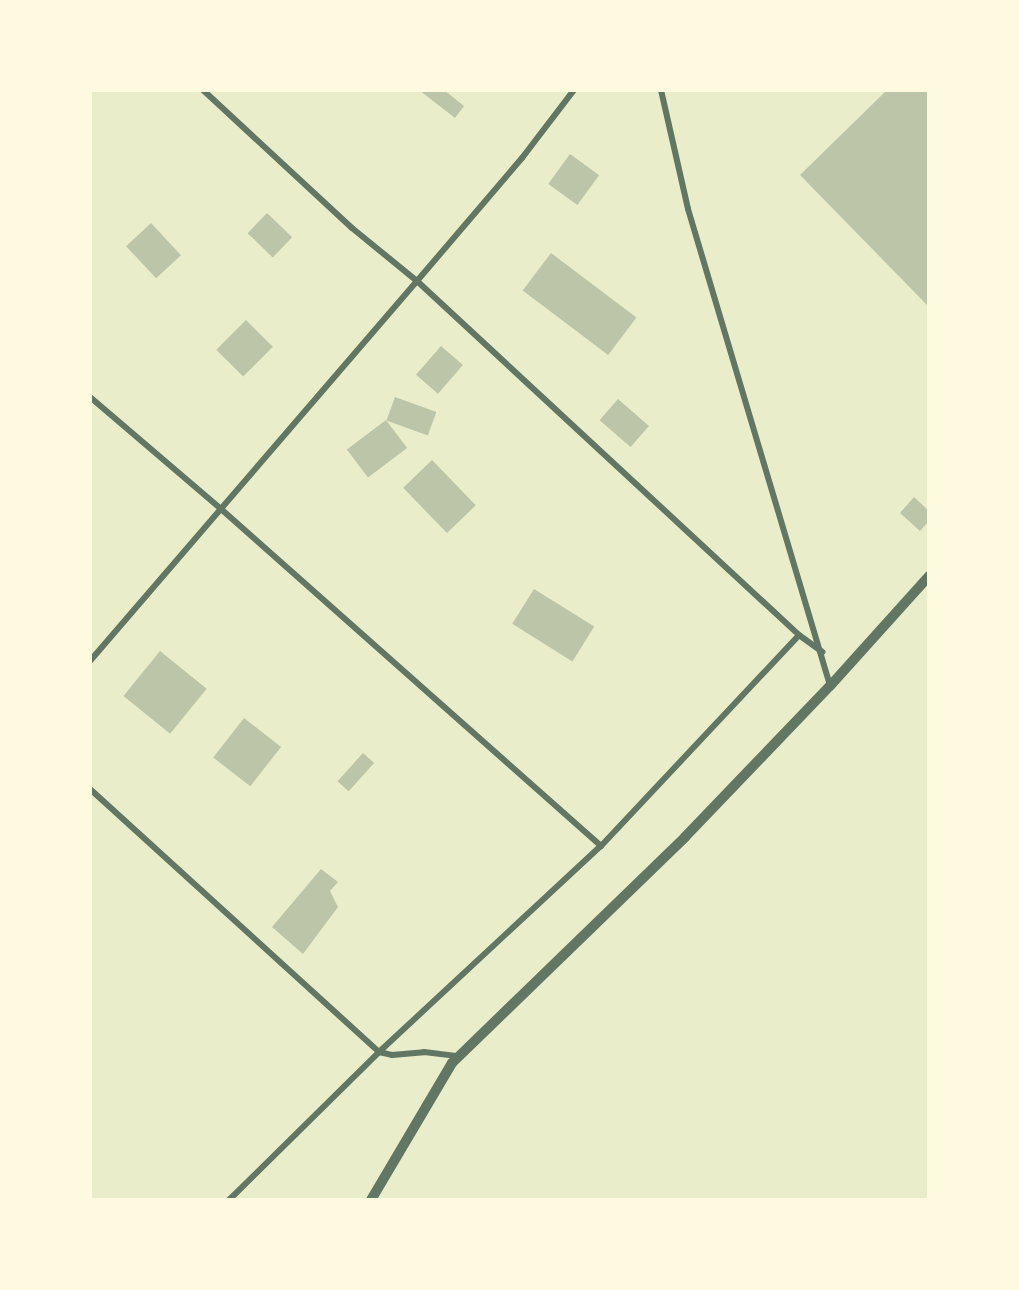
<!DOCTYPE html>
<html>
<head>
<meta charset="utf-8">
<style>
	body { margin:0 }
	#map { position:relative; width:1019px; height:1290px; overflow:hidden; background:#e9edc9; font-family:"Roboto Condensed",sans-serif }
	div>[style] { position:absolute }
	.building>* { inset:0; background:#bcc5a7; transform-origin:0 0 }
	.minor>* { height:6px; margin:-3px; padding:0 3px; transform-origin:3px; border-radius:3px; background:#617663 }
	.tertiary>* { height:10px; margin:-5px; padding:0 5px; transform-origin:5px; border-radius:5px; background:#617663 }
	span { translate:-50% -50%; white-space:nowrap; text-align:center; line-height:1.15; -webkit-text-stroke:4.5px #fefae0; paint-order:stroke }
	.frame { position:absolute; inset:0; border:92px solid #fefae0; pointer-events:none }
</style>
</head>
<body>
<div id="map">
	<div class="building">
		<div style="clip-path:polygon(419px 90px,444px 90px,464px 106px,455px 118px)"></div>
		<div style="clip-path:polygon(887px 90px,929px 90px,929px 307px,800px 175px)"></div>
		<div style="left:570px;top:154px;width:36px;height:37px;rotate:36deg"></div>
		<div style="left:267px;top:213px;width:35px;height:28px;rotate:44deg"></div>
		<div style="left:151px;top:223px;width:44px;height:34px;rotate:47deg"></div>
		<div style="left:551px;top:253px;width:107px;height:47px;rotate:37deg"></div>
		<div style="left:246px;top:320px;width:38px;height:42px;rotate:45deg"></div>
		<div style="left:441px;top:346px;width:29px;height:38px;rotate:41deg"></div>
		<div style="left:395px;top:397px;width:44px;height:25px;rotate:20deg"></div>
		<div style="left:618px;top:399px;width:41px;height:28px;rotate:41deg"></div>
		<div style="left:386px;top:420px;width:35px;height:49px;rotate:53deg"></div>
		<div style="left:432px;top:460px;width:63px;height:40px;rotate:46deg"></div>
		<div style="clip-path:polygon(914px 497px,929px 511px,929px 521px,920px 531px,900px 513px)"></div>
		<div style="left:534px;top:589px;width:71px;height:41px;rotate:32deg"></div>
		<div style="left:160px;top:651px;width:60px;height:58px;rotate:39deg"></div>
		<div style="left:244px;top:718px;width:47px;height:50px;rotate:38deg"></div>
		<div style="left:363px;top:753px;width:15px;height:38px;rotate:42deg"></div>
		<div style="clip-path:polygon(321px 869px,338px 882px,330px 891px,338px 907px,303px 954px,272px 927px)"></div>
	</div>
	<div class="minor">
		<div style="left:203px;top:90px;width:203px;rotate:42.8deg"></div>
		<div style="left:352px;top:228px;width:84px;rotate:39.2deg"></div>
		<div style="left:417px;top:281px;width:521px;rotate:42.82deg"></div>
		<div style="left:799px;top:635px;width:29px;rotate:36deg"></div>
		<div style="left:661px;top:90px;width:122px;rotate:77.2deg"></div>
		<div style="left:688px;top:209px;width:497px;rotate:73.4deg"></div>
		<div style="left:90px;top:397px;width:172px;rotate:40.5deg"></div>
		<div style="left:221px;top:509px;width:508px;rotate:41.57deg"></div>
		<div style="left:90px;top:661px;width:501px;rotate:-49.29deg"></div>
		<div style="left:417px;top:281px;width:162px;rotate:-49.5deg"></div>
		<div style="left:522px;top:158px;width:86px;rotate:-52.6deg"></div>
		<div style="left:90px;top:789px;width:391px;rotate:42.3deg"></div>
		<div style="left:379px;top:1052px;width:13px;rotate:13deg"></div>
		<div style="left:392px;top:1055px;width:32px;rotate:-5deg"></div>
		<div style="left:424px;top:1052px;width:34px;rotate:7deg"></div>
		<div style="left:229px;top:1200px;width:211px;rotate:-44.6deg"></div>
		<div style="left:379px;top:1052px;width:303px;rotate:-42.9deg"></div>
		<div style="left:601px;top:846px;width:289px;rotate:-46.8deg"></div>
	</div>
	<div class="tertiary">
		<div style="left:371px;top:1200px;width:159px;rotate:-59.4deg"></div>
		<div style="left:452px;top:1063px;width:325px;rotate:-44.1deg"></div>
		<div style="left:685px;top:837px;width:209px;rotate:-46.2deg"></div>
		<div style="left:830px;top:686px;width:148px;rotate:-48deg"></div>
	</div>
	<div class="frame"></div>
</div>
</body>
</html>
